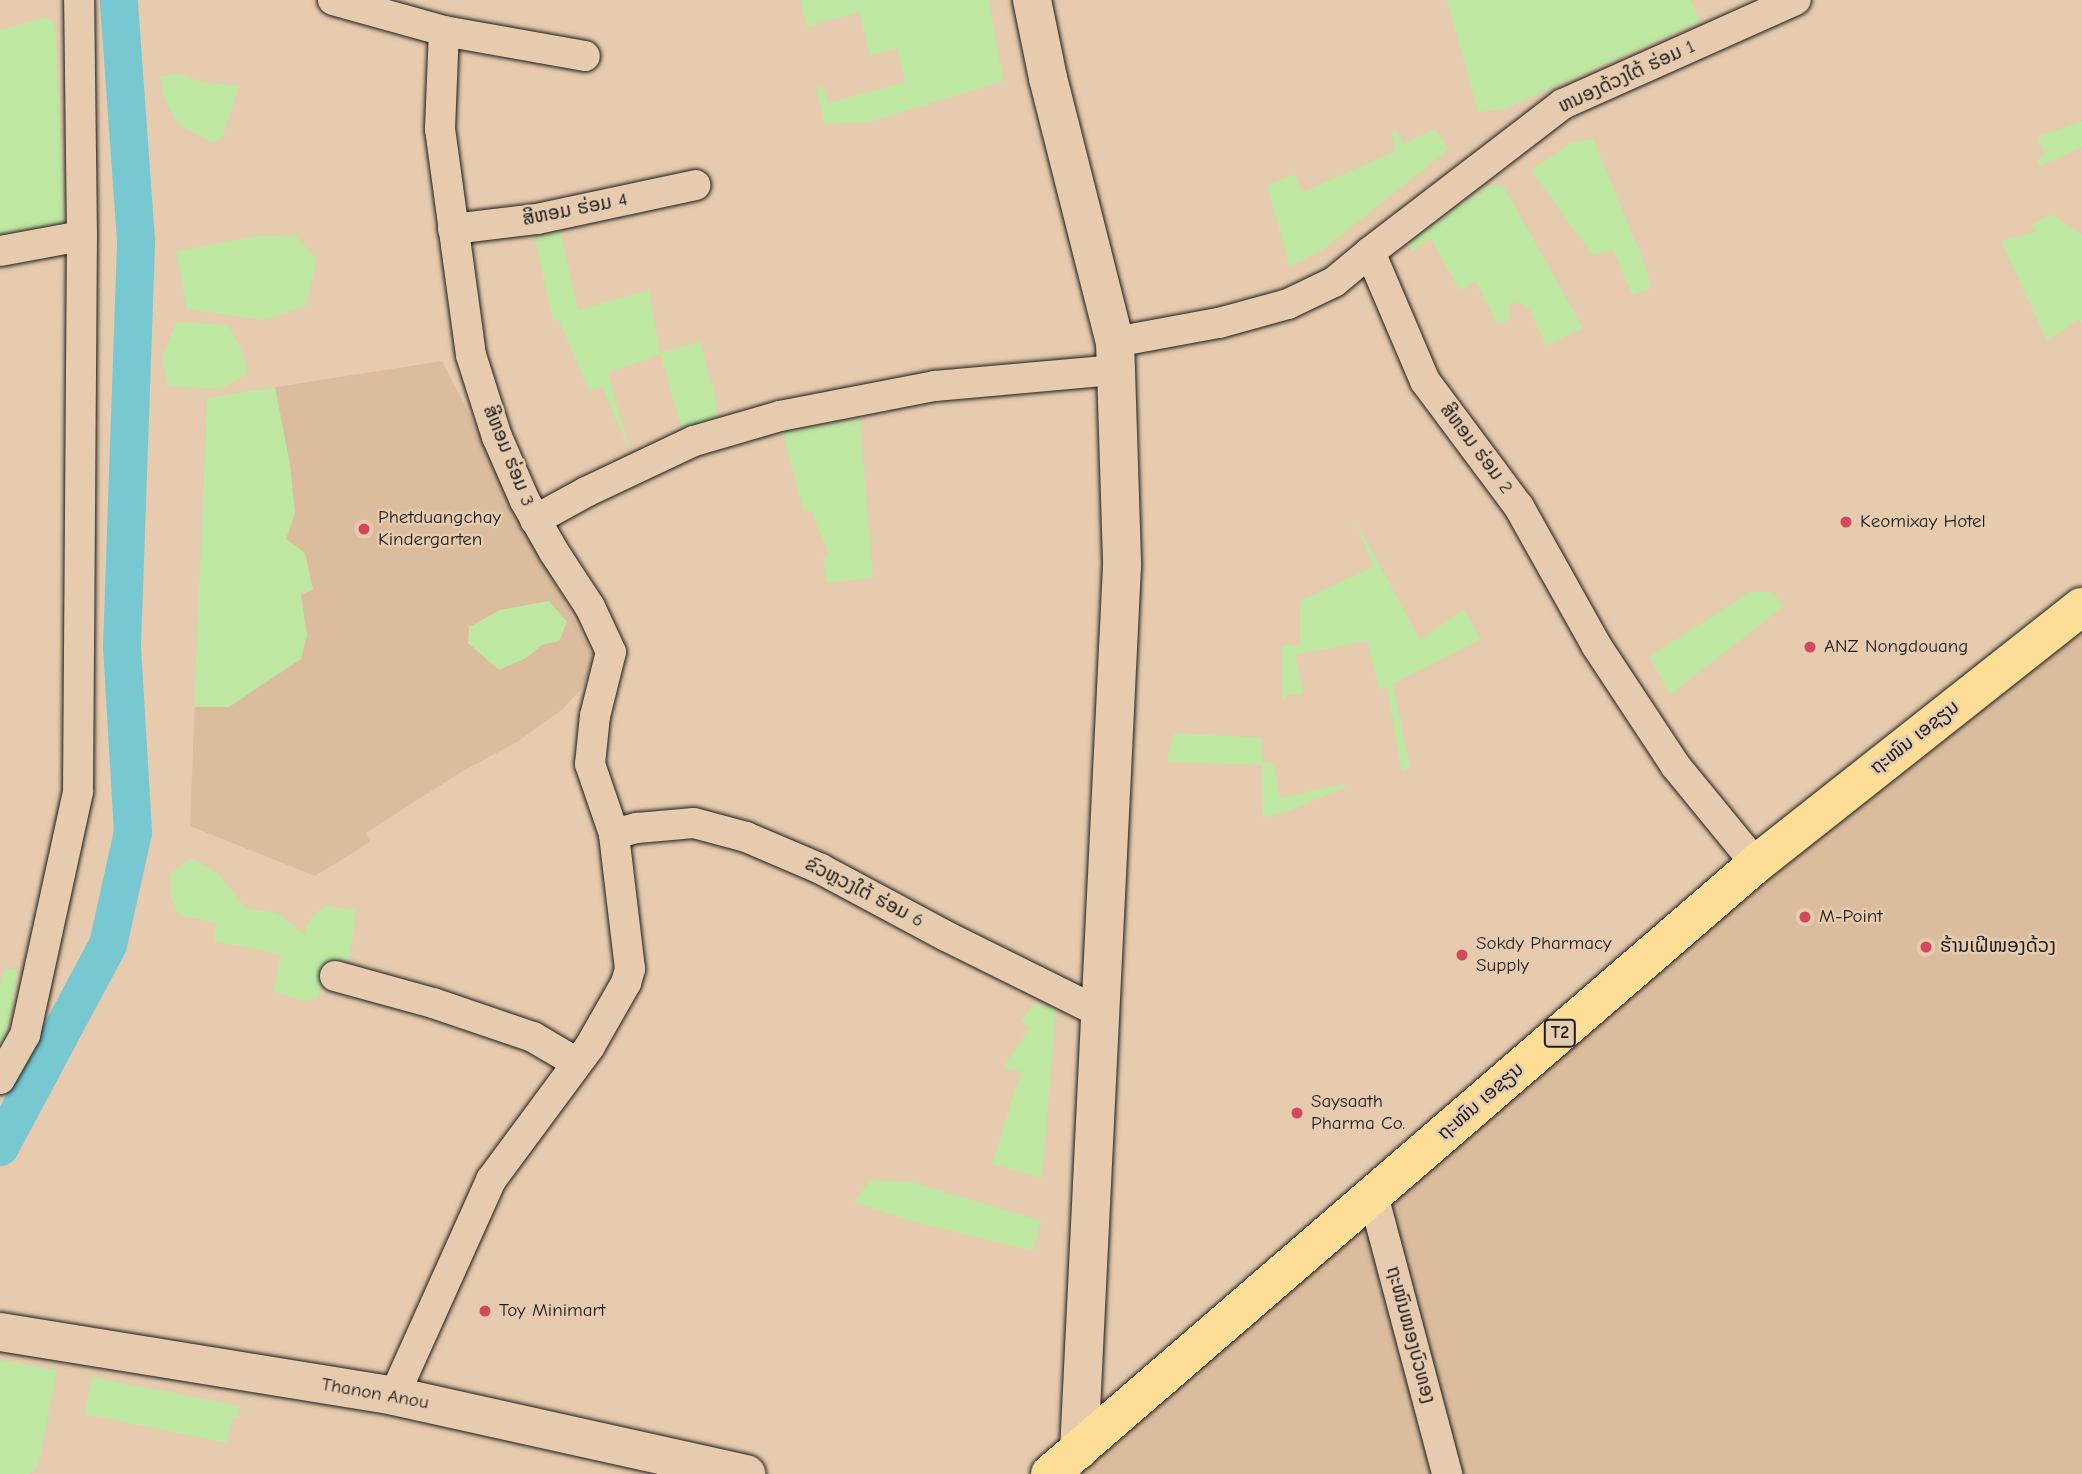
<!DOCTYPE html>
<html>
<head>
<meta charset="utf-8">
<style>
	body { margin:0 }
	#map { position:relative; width:2082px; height:1474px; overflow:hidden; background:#e6cbae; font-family:"Comic Neue","Noto Sans Lao",sans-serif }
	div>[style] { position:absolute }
	.built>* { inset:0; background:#dbbd9e }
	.green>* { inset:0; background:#bee7a2 }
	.canal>* { height:38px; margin:-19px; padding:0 19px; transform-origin:19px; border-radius:19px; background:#77c8d1 }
	.roads { filter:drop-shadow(0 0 2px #1c1c1c) drop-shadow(0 0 2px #1c1c1c) }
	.street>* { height:30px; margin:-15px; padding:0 15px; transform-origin:15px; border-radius:15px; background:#e6cbae }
	.secondary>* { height:38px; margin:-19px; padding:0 19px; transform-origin:19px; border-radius:19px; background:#e6cbae }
	.primary>* { height:38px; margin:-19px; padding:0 19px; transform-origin:19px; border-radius:19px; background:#fedd96 }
	.dots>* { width:19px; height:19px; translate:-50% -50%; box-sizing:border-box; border:4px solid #e6cbae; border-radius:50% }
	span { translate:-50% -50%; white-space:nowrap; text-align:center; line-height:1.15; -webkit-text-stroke:5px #e6cbae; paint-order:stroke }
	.shield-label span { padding:2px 5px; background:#e6cbae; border:2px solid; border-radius:5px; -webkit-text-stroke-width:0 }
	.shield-label { font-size:18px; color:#1c1c1c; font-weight:700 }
	.street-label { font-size:19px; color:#1c1c1c }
	.poi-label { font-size:19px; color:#1c1c1c }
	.left { translate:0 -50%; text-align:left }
</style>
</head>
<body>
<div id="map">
	<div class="built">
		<div style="clip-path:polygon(442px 361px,594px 659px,582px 688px,563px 709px,517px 742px,461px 772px,366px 833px,370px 842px,315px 876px,190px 826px,207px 398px)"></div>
		<div style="clip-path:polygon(2082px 607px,2082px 1474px,1050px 1474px)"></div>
	</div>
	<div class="green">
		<div style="clip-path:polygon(800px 0,989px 0,1003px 81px,870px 122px,825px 124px,816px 88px,823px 86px,828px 103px,906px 82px,896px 48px,870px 56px,859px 12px,807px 27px)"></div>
		<div style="clip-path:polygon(1447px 0,1691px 0,1700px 22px,1504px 109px,1478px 112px)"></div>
		<div style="clip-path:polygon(45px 17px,55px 23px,65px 219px,56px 227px,0 237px,0 30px)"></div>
		<div style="clip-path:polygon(181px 74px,200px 82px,239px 86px,222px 138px,212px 142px,180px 126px,174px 118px,163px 95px,160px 76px)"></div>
		<div style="clip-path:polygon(2082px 121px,2082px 147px,2040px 166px,2037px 161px,2045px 154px,2037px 137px)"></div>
		<div style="clip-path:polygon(1435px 129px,1449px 149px,1322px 250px,1290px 267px,1267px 186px,1294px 174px,1303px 192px,1396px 151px,1391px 133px,1397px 131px,1403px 144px)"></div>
		<div style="clip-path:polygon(1593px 139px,1644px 262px,1652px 288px,1632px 295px,1613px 250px,1593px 256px,1531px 170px,1572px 142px)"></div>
		<div style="clip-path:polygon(1502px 184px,1583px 328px,1546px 346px,1530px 310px,1519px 302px,1509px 306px,1510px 319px,1498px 325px,1475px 281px,1460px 291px,1430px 238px,1412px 252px,1408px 244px,1485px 187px)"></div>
		<div style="clip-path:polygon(2051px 214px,2082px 235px,2082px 323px,2078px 319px,2047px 341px,2001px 241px,2036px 231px,2031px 225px)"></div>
		<div style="clip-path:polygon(560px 229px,578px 310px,649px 290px,660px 353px,700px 342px,715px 395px,718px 422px,683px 433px,660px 354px,608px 373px,631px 454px,602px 387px,589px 391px,559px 320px,553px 321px,535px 239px)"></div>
		<div style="clip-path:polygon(295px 235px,317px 260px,306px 306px,263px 320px,187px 309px,176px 251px,259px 236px)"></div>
		<div style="clip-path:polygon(177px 322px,228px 325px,243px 353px,248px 373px,221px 389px,167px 386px,162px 356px)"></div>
		<div style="clip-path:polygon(275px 387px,290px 464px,295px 514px,286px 539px,305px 553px,313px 589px,301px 595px,307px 635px,301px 659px,229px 707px,194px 707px,207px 398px)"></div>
		<div style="clip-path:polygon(860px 420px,873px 578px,826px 583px,823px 558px,829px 555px,811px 510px,804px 512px,782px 431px)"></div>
		<div style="clip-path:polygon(1355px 520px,1420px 640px,1464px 610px,1481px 639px,1393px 684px,1410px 768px,1402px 772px,1387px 688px,1379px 689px,1367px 641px,1295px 655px,1304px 694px,1286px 695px,1282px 701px,1282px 645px,1300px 645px,1300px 601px,1373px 567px)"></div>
		<div style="clip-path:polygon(1750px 592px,1771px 592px,1784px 606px,1670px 695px,1649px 657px)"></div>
		<div style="clip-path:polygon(549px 601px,567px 622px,559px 641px,542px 645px,526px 658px,499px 670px,468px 643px,469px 627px,500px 610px)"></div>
		<div style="clip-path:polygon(1174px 733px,1262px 738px,1262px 761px,1274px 765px,1280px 798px,1344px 784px,1346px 787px,1291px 810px,1263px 818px,1262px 765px,1167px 762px)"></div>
		<div style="clip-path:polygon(191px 858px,218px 873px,245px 908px,277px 913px,304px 934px,308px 922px,324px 906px,356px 910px,350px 958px,325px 968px,318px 999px,300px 1000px,273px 991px,281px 954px,214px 941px,216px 923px,179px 915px,171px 898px,170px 874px)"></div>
		<div style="clip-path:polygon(4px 969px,18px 969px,11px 1017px,0 1051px,0 985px)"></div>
		<div style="clip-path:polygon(1034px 1004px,1056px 1008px,1042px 1178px,992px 1164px,1021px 1071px,1003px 1068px,1029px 1028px,1021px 1021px)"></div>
		<div style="clip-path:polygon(870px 1180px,911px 1182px,1041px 1221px,1033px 1251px,910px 1221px,854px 1202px)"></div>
		<div style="clip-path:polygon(0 1360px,57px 1370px,38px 1467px,29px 1474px,0 1474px)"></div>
		<div style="clip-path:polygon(92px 1377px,240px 1406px,238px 1418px,232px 1418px,227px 1443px,84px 1414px)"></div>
	</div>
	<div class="canal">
		<div style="left:0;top:1147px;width:229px;rotate:-61.9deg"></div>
		<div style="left:108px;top:945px;width:116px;rotate:-77.5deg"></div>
		<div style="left:133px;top:832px;width:186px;rotate:-93.4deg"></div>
		<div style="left:122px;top:646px;width:406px;rotate:-88deg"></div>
		<div style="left:136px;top:240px;width:241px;rotate:-94.1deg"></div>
	</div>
	<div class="roads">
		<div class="street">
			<div style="left:333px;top:0;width:115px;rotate:15.6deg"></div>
			<div style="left:444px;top:31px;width:143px;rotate:10.1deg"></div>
			<div style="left:453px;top:229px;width:85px;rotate:-6.8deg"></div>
			<div style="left:537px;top:219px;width:162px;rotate:-12.1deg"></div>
			<div style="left:0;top:251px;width:83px;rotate:-10.4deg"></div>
			<div style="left:1370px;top:252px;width:243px;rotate:-37.5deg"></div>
			<div style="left:1563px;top:104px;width:255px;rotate:-24.1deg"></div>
			<div style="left:1115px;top:342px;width:106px;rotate:-10.4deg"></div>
			<div style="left:1219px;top:323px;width:72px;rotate:-15.4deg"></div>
			<div style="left:1288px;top:304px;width:51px;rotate:-25.6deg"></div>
			<div style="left:1334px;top:282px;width:47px;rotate:-39.8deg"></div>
			<div style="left:1370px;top:252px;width:140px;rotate:66.9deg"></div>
			<div style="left:1425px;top:381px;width:157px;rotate:53.3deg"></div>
			<div style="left:1519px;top:507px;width:158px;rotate:60.8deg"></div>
			<div style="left:1596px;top:645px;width:144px;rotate:56.6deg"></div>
			<div style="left:1675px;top:765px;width:128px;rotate:50.7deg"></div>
			<div style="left:535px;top:520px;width:58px;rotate:-28.8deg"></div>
			<div style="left:586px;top:492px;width:119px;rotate:-25.3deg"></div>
			<div style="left:694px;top:441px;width:90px;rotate:-16.2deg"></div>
			<div style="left:780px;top:416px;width:158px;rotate:-11deg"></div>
			<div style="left:935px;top:386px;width:182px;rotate:-5.1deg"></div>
			<div style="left:614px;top:834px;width:24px;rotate:-15deg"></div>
			<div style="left:637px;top:828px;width:57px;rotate:-5deg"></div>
			<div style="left:694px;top:823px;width:54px;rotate:15.1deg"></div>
			<div style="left:746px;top:837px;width:82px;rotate:23.1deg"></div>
			<div style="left:821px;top:869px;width:142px;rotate:28.2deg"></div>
			<div style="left:946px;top:936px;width:173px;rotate:26.4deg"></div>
			<div style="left:335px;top:976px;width:102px;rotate:15.4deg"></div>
			<div style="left:433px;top:1003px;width:106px;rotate:18.8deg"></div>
			<div style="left:533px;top:1037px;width:51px;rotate:30.6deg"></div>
			<div style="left:0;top:1079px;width:51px;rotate:-60.4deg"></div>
			<div style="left:25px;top:1035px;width:250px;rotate:-77.7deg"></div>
			<div style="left:78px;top:791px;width:555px;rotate:-89.59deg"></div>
			<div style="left:82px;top:236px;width:236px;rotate:-90.7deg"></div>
			<div style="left:1373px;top:1195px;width:289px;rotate:75.1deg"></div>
			<div style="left:394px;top:1396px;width:237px;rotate:-65.8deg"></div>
			<div style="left:491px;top:1180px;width:167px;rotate:-53.5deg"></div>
			<div style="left:590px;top:1046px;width:73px;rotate:-60.3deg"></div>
			<div style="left:626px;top:983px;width:15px;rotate:-74deg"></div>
			<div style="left:630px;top:969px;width:136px;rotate:-96.8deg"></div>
			<div style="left:614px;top:834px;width:74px;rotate:-108.9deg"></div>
			<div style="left:590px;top:764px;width:48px;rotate:-84.1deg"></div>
			<div style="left:595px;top:716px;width:66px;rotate:-76deg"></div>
			<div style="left:611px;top:652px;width:50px;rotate:-115deg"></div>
			<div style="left:590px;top:607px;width:66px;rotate:-123.2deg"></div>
			<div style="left:554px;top:552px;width:59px;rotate:-119.6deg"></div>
			<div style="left:525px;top:501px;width:70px;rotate:-113.6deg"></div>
			<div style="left:497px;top:437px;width:86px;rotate:-107.6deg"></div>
			<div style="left:471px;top:355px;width:228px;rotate:-97.8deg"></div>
			<div style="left:440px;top:129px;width:98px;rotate:-87.7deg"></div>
		</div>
		<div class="secondary">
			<div style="left:1032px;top:0;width:80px;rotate:78.4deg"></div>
			<div style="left:1048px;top:78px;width:272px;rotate:75.8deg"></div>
			<div style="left:1115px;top:342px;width:28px;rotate:88deg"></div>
			<div style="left:1116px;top:370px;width:196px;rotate:88.2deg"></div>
			<div style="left:1122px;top:566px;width:885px;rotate:92.78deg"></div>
			<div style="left:0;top:1332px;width:399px;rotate:9.2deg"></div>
			<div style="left:394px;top:1396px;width:361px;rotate:12.5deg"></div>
		</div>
		<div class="primary">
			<div style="left:1050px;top:1474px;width:933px;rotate:-40.83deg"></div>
			<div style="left:1756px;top:864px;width:415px;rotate:-38.3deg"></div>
		</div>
	</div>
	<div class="dots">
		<div style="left:1846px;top:522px;background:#d1495b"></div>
		<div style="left:364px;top:529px;background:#d1495b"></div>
		<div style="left:1810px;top:647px;background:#d1495b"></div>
		<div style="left:1805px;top:917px;background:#d1495b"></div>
		<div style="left:1926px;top:947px;background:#d1495b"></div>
		<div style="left:1462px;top:955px;background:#d1495b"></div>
		<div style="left:1297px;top:1113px;background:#d1495b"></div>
		<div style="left:485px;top:1311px;background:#d1495b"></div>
	</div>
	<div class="shield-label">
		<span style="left:1560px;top:1033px">T2</span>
	</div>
	<div class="street-label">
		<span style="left:1627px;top:77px;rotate:-25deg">ຫນອງດ້ວງໃຕ້ ຮ່ອມ 1</span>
		<span style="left:575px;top:210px;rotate:-11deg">ສີຫອມ ຮ່ອມ 4</span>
		<span style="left:1476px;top:449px;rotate:53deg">ສີຫອມ ຮ່ອມ 2</span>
		<span style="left:508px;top:456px;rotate:68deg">ສີຫອມ ຮ່ອມ 3</span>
		<span style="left:1915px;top:738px;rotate:-38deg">ຖະໜົນ ເອຊຽນ</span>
		<span style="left:864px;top:893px;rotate:27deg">ຂົວຫຼວງໃຕ້ ຮ່ອມ 6</span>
		<span style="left:1481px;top:1102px;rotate:-41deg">ຖະໜົນ ເອຊຽນ</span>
		<span style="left:1410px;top:1335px;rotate:75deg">ຖະໜົນໜອງບົວທອງ</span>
		<span style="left:375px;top:1394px;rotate:10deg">Thanon Anou</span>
	</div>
	<div class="poi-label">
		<span class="left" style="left:378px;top:529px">Phetduangchay<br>Kindergarten</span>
		<span class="left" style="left:1860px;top:522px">Keomixay Hotel</span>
		<span class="left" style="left:1824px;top:647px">ANZ Nongdouang</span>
		<span class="left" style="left:1819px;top:917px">M-Point</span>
		<span class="left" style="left:1476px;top:955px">Sokdy Pharmacy<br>Supply</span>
		<span class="left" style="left:1940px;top:947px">ຮ້ານເຝີໜອງດ້ວງ</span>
		<span class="left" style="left:1311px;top:1113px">Saysaath<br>Pharma Co.</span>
		<span class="left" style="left:499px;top:1311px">Toy Minimart</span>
	</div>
</div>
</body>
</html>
